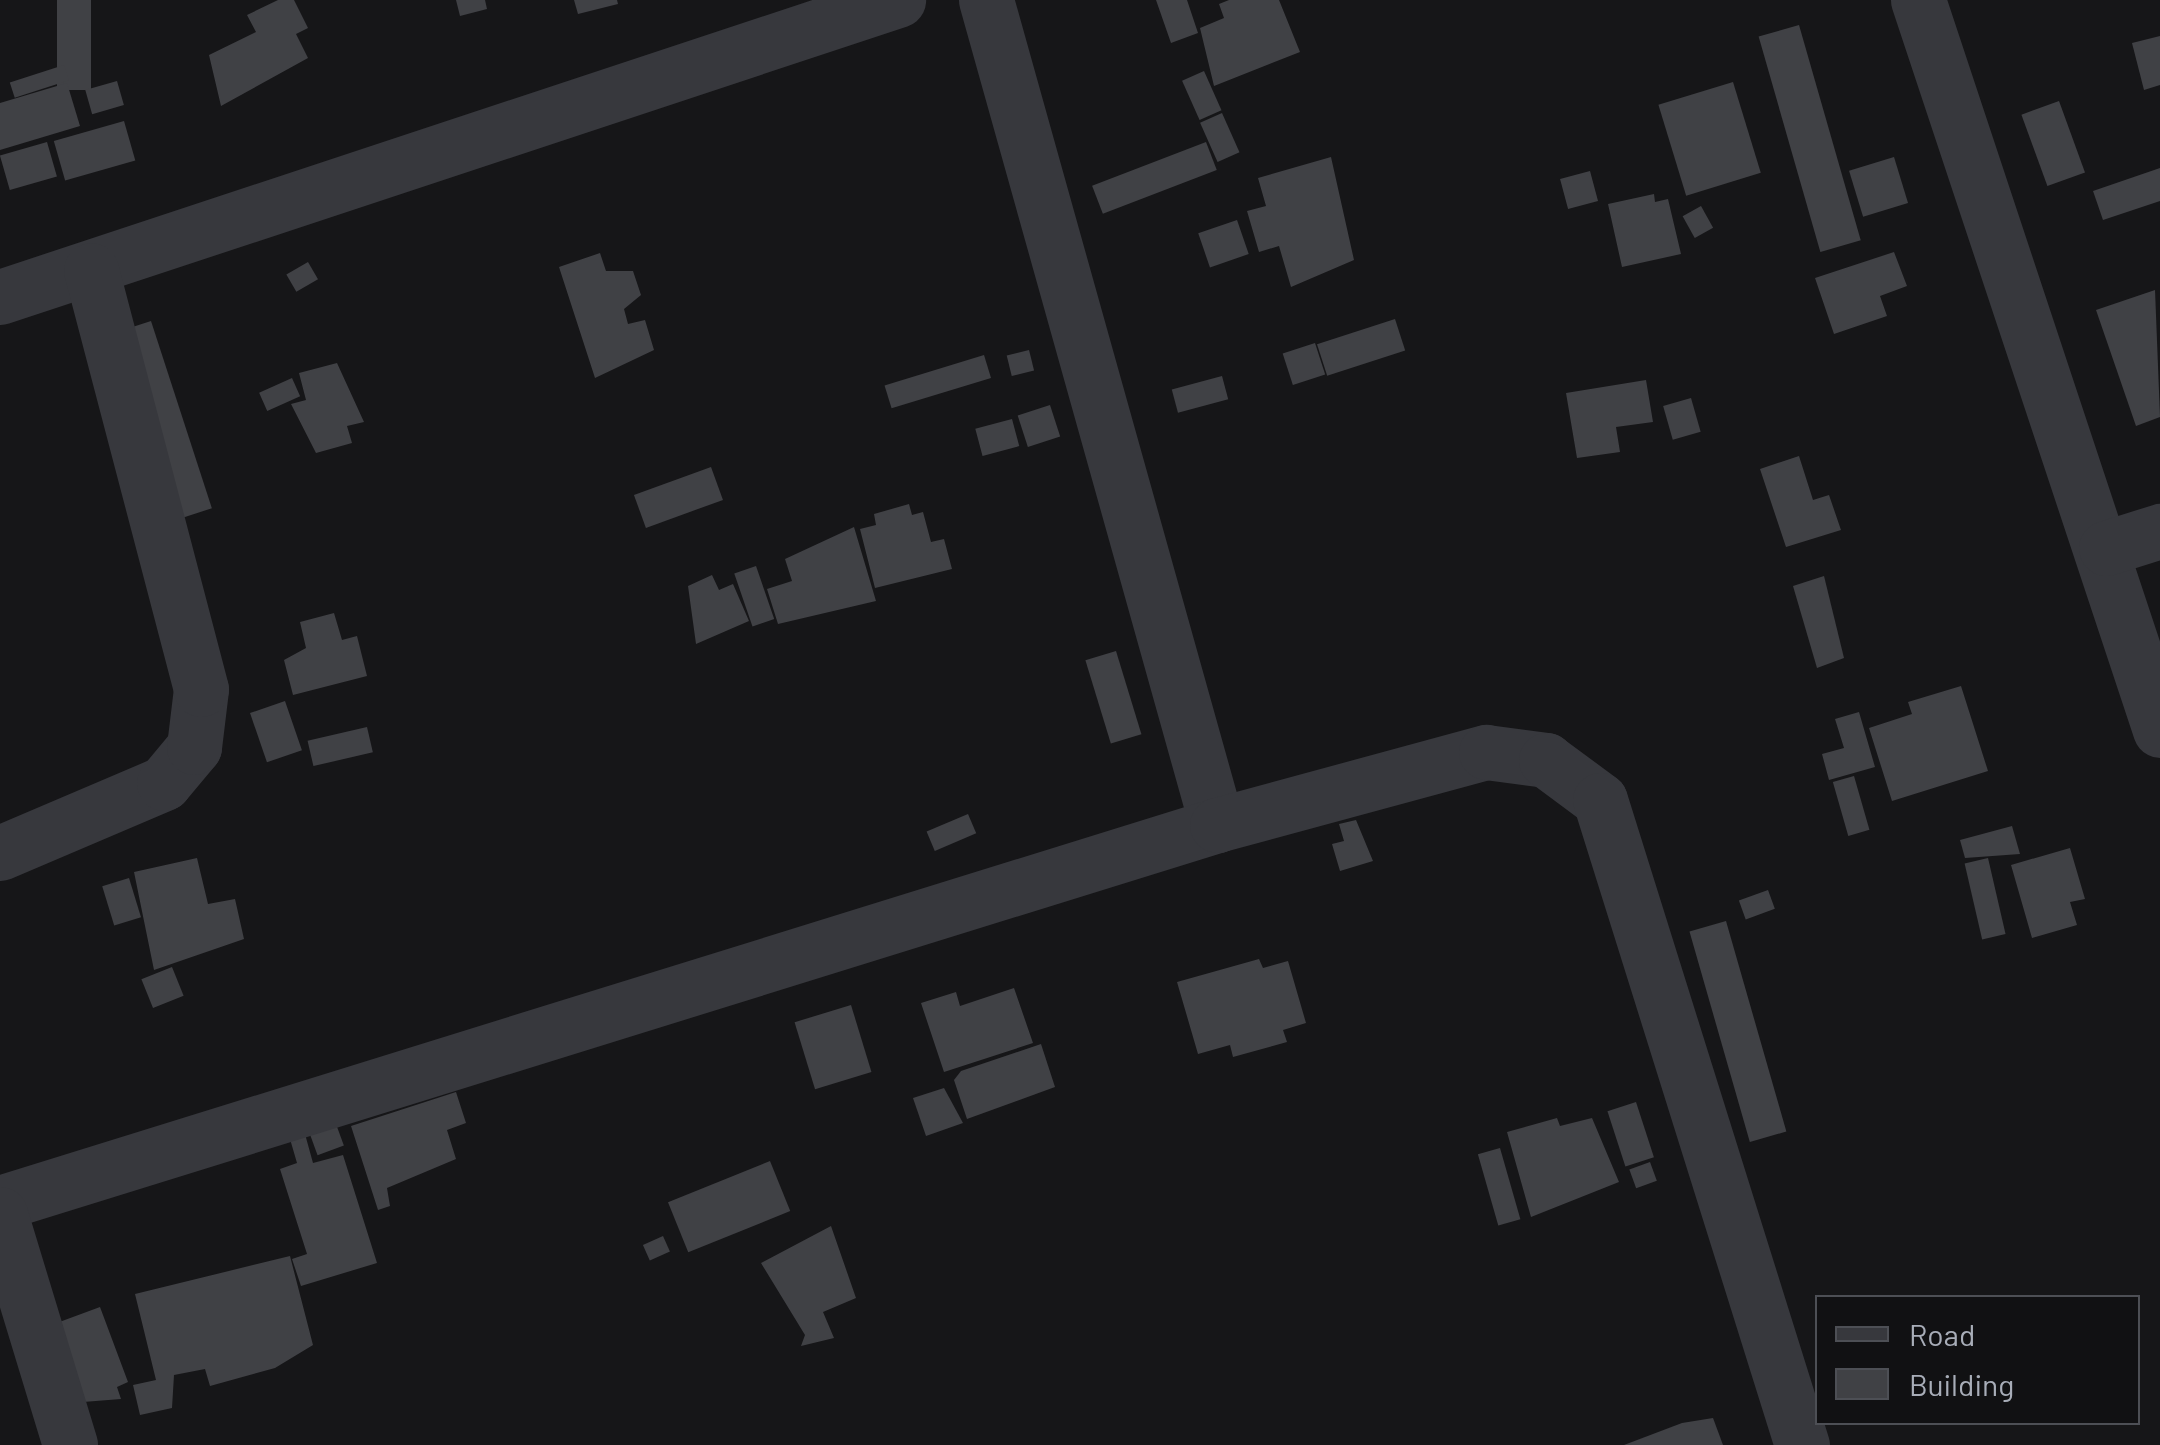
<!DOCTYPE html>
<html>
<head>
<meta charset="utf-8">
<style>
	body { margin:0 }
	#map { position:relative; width:2160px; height:1445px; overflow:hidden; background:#161618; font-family:Barlow,sans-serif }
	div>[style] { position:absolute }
	.building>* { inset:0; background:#404145; transform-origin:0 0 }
	.minor>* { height:55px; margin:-27.5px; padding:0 27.5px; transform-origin:27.5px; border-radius:27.5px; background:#37383d }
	span { translate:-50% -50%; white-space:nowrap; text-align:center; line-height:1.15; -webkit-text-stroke:9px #111113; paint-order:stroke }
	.legend { position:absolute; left:1815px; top:1295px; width:325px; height:130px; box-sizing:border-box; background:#111113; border:2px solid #4d4f55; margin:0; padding:12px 18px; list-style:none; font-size:30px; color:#a8adb8 }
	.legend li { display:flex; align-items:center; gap:20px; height:50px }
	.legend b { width:50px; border:2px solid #4d4f55 }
</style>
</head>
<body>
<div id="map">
	<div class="building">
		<div style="left:57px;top:0;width:34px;height:90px"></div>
		<div style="clip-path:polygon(278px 0,294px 0,308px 28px,296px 34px,308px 58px,221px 106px,209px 55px,256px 32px,247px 15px)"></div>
		<div style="clip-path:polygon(456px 0,485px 0,487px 9px,460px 16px)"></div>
		<div style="clip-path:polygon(574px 0,617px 0,618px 4px,578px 14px)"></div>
		<div style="clip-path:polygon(1156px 0,1187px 0,1198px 33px,1171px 43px)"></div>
		<div style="clip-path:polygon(1279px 0,1300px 52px,1214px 86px,1200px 28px,1224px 18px,1219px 4px,1229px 0)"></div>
		<div style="left:1799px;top:25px;width:224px;height:42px;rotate:74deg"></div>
		<div style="clip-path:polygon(2160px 36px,2160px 85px,2144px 90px,2132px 43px)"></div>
		<div style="left:64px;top:65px;width:16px;height:57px;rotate:72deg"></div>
		<div style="left:1204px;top:71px;width:43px;height:24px;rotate:66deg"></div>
		<div style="left:117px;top:81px;width:25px;height:33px;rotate:74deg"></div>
		<div style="left:1733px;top:82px;width:95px;height:78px;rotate:73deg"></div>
		<div style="clip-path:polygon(67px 83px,80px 126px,0 150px,0 103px)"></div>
		<div style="left:2059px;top:101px;width:76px;height:40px;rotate:70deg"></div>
		<div style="left:1222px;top:113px;width:43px;height:24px;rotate:66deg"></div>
		<div style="left:124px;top:121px;width:41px;height:73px;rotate:74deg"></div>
		<div style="left:47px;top:142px;width:36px;height:49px;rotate:74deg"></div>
		<div style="left:1206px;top:142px;width:30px;height:122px;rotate:69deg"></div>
		<div style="clip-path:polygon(1331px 157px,1354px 260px,1291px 287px,1279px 246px,1259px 252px,1247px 211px,1266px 206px,1258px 178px)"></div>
		<div style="left:1894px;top:157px;width:48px;height:47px;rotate:73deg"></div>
		<div style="clip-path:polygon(2160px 168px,2160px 201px,2103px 220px,2093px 191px)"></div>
		<div style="left:1590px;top:171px;width:31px;height:31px;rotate:75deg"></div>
		<div style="clip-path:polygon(1654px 194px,1655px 202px,1668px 199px,1681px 254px,1622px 267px,1608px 204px)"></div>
		<div style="left:1701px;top:206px;width:25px;height:21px;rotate:61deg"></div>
		<div style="left:1237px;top:220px;width:36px;height:41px;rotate:71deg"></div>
		<div style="clip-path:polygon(1894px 252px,1907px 286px,1880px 296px,1887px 316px,1834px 334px,1815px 278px)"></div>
		<div style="clip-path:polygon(600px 253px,606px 271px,633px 271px,641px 295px,624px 309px,628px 324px,645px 320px,654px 350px,595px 378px,559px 267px)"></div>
		<div style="left:308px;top:262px;width:20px;height:25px;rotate:60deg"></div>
		<div style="clip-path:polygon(2155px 290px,2160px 417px,2136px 426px,2096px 310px)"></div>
		<div style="left:1395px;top:319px;width:33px;height:82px;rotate:72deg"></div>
		<div style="left:151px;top:321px;width:197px;height:34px;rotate:72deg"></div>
		<div style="left:1315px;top:343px;width:33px;height:34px;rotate:72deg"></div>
		<div style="left:1029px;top:350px;width:21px;height:23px;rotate:76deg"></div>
		<div style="left:984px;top:355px;width:24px;height:104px;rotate:73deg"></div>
		<div style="clip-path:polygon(337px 363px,364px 422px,347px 426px,352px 443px,316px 453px,291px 404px,306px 400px,299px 373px)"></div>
		<div style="left:1222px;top:376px;width:24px;height:52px;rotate:75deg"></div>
		<div style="left:292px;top:378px;width:20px;height:36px;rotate:66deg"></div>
		<div style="clip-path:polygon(1646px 380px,1653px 422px,1616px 427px,1620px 452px,1577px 458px,1566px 393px)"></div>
		<div style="left:1691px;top:398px;width:35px;height:29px;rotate:74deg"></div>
		<div style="left:1050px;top:405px;width:33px;height:34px;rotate:72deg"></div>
		<div style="left:1012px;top:419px;width:28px;height:38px;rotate:75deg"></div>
		<div style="clip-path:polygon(1799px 456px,1813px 500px,1829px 495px,1841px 530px,1786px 547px,1760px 469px)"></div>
		<div style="left:711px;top:467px;width:35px;height:82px;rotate:70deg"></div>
		<div style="clip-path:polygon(909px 504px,912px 515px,923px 512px,931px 542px,944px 539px,952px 569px,875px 588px,860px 529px,876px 525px,874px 514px)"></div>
		<div style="clip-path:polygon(854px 527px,876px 601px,778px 624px,767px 589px,792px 581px,785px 559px)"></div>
		<div style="left:756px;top:566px;width:56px;height:23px;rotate:71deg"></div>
		<div style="clip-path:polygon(712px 575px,719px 590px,733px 584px,749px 621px,696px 644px,688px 586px)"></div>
		<div style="clip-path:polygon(1824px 576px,1844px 658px,1817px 668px,1793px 586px)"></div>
		<div style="clip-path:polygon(334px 613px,342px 640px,357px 636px,367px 676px,293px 695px,284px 660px,306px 648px,300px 622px)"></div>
		<div style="left:1116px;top:651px;width:87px;height:32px;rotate:73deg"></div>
		<div style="clip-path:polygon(1961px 686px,1988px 771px,1892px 801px,1869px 728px,1912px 714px,1908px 702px)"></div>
		<div style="left:285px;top:701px;width:52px;height:37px;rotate:71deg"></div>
		<div style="clip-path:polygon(1859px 712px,1875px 767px,1829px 780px,1822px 754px,1844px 748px,1835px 719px)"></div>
		<div style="left:367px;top:727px;width:26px;height:61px;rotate:77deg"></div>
		<div style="left:1854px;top:776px;width:56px;height:22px;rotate:74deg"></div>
		<div style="left:968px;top:814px;width:21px;height:45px;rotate:67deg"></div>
		<div style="clip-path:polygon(1356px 820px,1373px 861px,1340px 871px,1332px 844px,1344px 841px,1339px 824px)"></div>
		<div style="clip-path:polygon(2012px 826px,2020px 854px,1965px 858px,1960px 840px)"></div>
		<div style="clip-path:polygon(2070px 848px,2085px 899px,2070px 902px,2077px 925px,2032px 938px,2011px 865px)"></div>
		<div style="clip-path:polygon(197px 858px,208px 904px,235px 899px,244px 939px,154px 970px,134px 872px)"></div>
		<div style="left:1988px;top:858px;width:78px;height:24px;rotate:77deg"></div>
		<div style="left:129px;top:878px;width:41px;height:28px;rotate:73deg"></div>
		<div style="left:1768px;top:890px;width:20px;height:31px;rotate:70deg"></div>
		<div style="left:1726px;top:921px;width:219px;height:38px;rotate:74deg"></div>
		<div style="clip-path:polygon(1259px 959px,1263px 968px,1288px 961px,1306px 1023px,1283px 1030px,1287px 1042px,1233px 1057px,1230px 1045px,1198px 1054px,1177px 982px)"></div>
		<div style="left:172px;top:967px;width:31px;height:33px;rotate:68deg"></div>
		<div style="clip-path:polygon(1014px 988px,1033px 1043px,944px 1072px,921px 1003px,956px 992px,960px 1006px)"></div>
		<div style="left:851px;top:1005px;width:70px;height:59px;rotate:73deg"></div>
		<div style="clip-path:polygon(1041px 1044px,1055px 1087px,967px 1119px,954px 1080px,961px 1071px)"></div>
		<div style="clip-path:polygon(944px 1088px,963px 1123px,926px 1136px,913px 1098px)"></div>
		<div style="clip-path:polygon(456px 1092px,466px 1123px,447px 1130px,456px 1159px,387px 1188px,390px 1206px,378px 1210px,351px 1126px)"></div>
		<div style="left:1636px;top:1102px;width:58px;height:30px;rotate:72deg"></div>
		<div style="clip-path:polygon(1557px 1118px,1560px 1126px,1592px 1118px,1619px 1182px,1531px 1217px,1507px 1132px)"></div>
		<div style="left:336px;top:1124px;width:23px;height:28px;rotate:70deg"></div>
		<div style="clip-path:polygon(305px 1134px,313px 1163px,343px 1155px,377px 1263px,301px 1286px,292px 1259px,307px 1254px,280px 1169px,297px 1163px,290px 1139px)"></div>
		<div style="left:1500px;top:1148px;width:74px;height:23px;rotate:74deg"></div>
		<div style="left:770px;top:1161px;width:54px;height:110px;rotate:68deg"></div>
		<div style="left:1650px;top:1162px;width:20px;height:22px;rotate:70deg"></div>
		<div style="clip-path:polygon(831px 1226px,856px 1298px,823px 1312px,834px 1338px,801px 1346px,805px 1335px,761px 1263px)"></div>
		<div style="left:663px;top:1236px;width:17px;height:22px;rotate:66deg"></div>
		<div style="clip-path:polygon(290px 1256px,313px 1345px,275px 1368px,210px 1386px,205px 1369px,174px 1375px,172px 1408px,140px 1415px,133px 1385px,156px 1380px,135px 1294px)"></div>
		<div style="clip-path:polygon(100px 1307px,128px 1382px,117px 1387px,121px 1399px,83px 1402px,54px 1324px)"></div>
		<div style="clip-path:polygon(1713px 1418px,1723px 1445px,1624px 1445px,1682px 1423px)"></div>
	</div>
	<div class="minor">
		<div style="left:986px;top:0;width:857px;rotate:74.36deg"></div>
		<div style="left:1918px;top:0;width:769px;rotate:71.66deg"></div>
		<div style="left:0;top:297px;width:946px;rotate:-18.3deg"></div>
		<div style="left:2106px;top:548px;width:57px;rotate:-17.5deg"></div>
		<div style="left:0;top:853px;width:178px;rotate:-23.1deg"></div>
		<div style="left:164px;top:783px;width:47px;rotate:-50.2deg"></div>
		<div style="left:194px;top:747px;width:58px;rotate:-83.1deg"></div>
		<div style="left:201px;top:689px;width:433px;rotate:-104.7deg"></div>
		<div style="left:0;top:1203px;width:1274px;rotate:-17.25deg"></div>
		<div style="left:1217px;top:825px;width:279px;rotate:-15.2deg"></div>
		<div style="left:1486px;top:752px;width:61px;rotate:7.6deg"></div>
		<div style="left:1546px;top:760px;width:67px;rotate:36.5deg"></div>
		<div style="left:1600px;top:800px;width:676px;rotate:72.61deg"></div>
		<div style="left:0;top:1214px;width:241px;rotate:73.1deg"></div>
	</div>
	<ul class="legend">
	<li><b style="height:12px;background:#37383d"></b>Road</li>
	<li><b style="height:28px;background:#404145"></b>Building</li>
	</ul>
</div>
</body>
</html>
